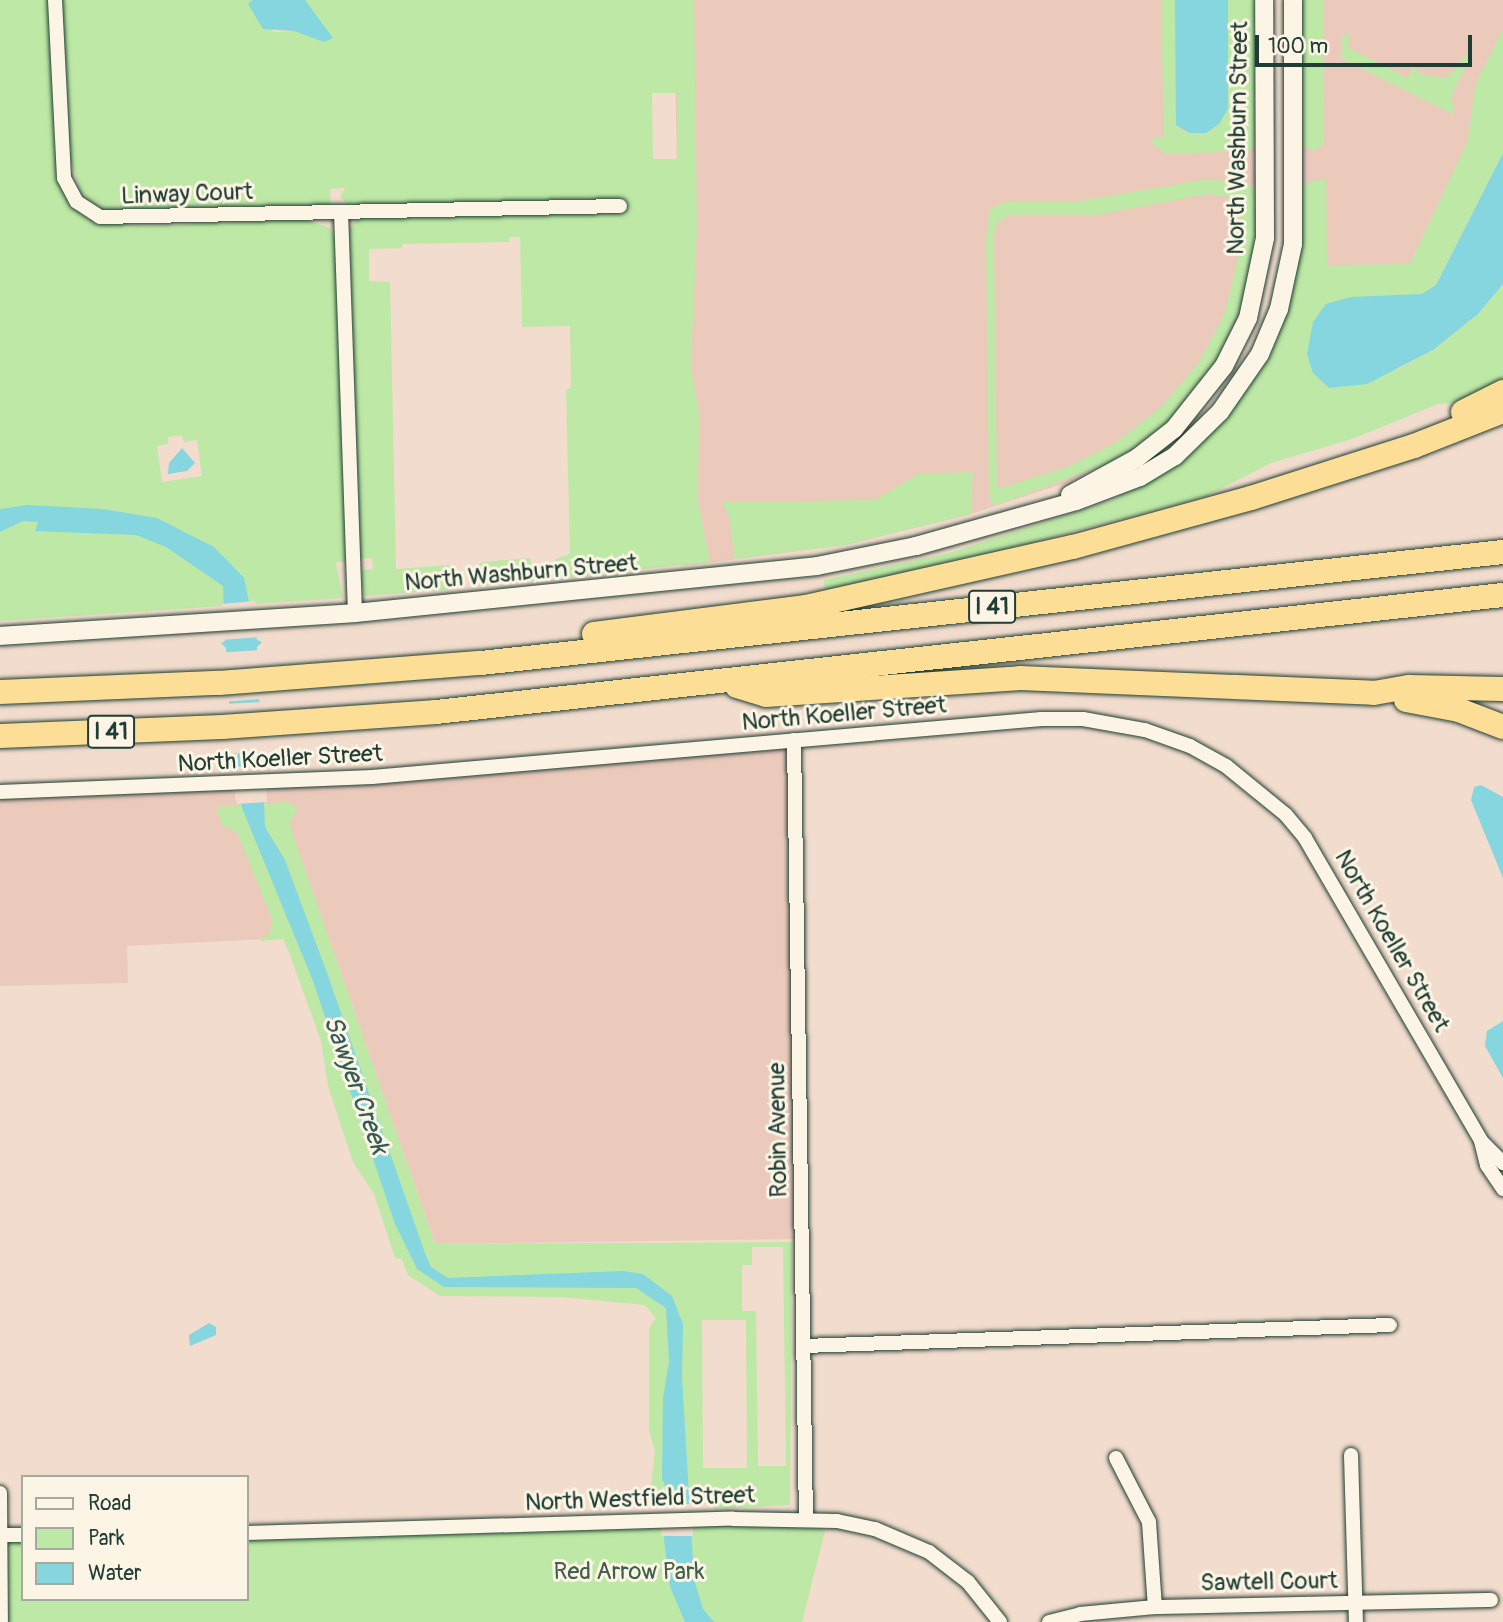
<!DOCTYPE html>
<html>
<head>
<meta charset="utf-8">
<style>
	body { margin:0 }
	#map { position:relative; width:1503px; height:1622px; overflow:hidden; background:#f2dccd; font-family:Pangolin,sans-serif }
	div>[style] { position:absolute }
	.built>* { inset:0; background:#ebcabc }
	.green>* { inset:0; background:#bee8a5 }
	.water>* { inset:0; background:#85d6de }
	.pier>* { inset:0; background:#f2dccd; transform-origin:0 0 }
	.roads { filter:drop-shadow(0 0 2px #1f3d34) drop-shadow(0 0 2px #1f3d34) }
	.minor>* { height:14px; margin:-7px; padding:0 7px; transform-origin:7px; border-radius:7px; background:#fcf5e5 }
	.tertiary>* { height:18px; margin:-9px; padding:0 9px; transform-origin:9px; border-radius:9px; background:#fcf5e5 }
	.motorway>* { height:24px; margin:-12px; padding:0 12px; transform-origin:12px; border-radius:12px; background:#fdde96 }
	span { translate:-50% -50%; white-space:nowrap; text-align:center; line-height:1.15; -webkit-text-stroke:6px #fcf5e5; paint-order:stroke }
	.shield-label span { padding:2px 5px; background:#fcf5e5; border:2px solid; border-radius:5px; -webkit-text-stroke-width:0 }
	.shield-label { font-size:23px; color:#1f3d34; font-weight:700 }
	.street-label { font-size:24px; color:#1f3d34 }
	.park-label { font-size:24px; color:#3f5f4b }
	.water-label { font-size:26px; color:#335c56; font-style:italic }
	.legend { position:absolute; left:21px; top:1475px; width:228px; height:126px; box-sizing:border-box; background:#fcf5e5; border:2px solid #a4ab9e; margin:0; padding:9px 12px; list-style:none; font-size:21px; color:#1f3d34 }
	.legend li { display:flex; align-items:center; gap:14px; height:35px }
	.legend b { width:35px; border:2px solid #a4ab9e }
	.scale { position:absolute; left:1255px; top:35px; width:217px; height:32px; box-sizing:border-box; border:4px solid #1f3d34; border-top:0; padding-left:9px; font-size:21px; line-height:24px; white-space:nowrap; color:#1f3d34; -webkit-text-stroke:5px #fcf5e5; paint-order:stroke }
</style>
</head>
<body>
<div id="map">
	<div class="built">
		<div style="clip-path:polygon(674px 0,1255px 0,1256px 231px,1239px 316px,1212px 369px,1167px 423px,1134px 449px,1068px 482px,968px 515px,845px 545px,684px 566px)"></div>
		<div style="clip-path:polygon(1301px 0,1503px 0,1503px 99px,1422px 284px,1293px 289px,1301px 241px)"></div>
		<div style="clip-path:polygon(794px 740px,802px 1239px,435px 1244px,328px 936px,127px 946px,128px 983px,0 986px,0 792px,196px 786px)"></div>
	</div>
	<div class="green">
		<div style="clip-path:polygon(evenodd,0 0,49px 0,56px 155px,76px 208px,89px 220px,145px 226px,302px 219px,328px 227px,335px 236px,350px 562px,336px 562px,343px 598px,0 621px,0 0,182px 435px,184px 442px,197px 440px,202px 476px,162px 482px,157px 446px,168px 444px,168px 437px,182px 435px)"></div>
		<div style="clip-path:polygon(evenodd,62px 0,252px 0,248px 4px,274px 32px,294px 31px,316px 38px,324px 24px,313px 16px,305px 0,694px 0,697px 225px,691px 367px,699px 412px,698px 500px,710px 562px,560px 578px,555px 559px,570px 554px,566px 390px,571px 388px,570px 326px,522px 327px,520px 237px,509px 237px,509px 242px,402px 244px,402px 248px,369px 249px,369px 281px,390px 282px,396px 569px,450px 565px,456px 581px,454px 589px,364px 596px,360px 570px,373px 569px,372px 558px,360px 559px,349px 229px,359px 217px,502px 211px,498px 202px,349px 206px,340px 197px,345px 188px,330px 189px,331px 207px,111px 212px,98px 209px,81px 193px,70px 159px,62px 0,652px 93px,678px 93px,678px 159px,653px 159px,652px 93px)"></div>
		<div style="clip-path:polygon(1161px 0,1175px 0,1175px 116px,1179px 129px,1190px 133px,1228px 109px,1228px 0,1255px 0,1256px 143px,1250px 151px,1166px 154px,1153px 145px,1152px 138px,1164px 138px)"></div>
		<div style="clip-path:polygon(1301px 0,1323px 0,1324px 144px,1314px 151px,1301px 145px)"></div>
		<div style="clip-path:polygon(1503px 29px,1503px 153px,1436px 285px,1423px 294px,1400px 297px,1396px 370px,1433px 350px,1478px 314px,1503px 284px,1503px 383px,1470px 401px,1438px 404px,1352px 439px,1271px 463px,1207px 496px,1001px 551px,825px 592px,824px 580px,949px 553px,1113px 500px,1184px 458px,1240px 400px,1280px 328px,1297px 267px,1301px 185px,1326px 178px,1327px 265px,1410px 264px,1468px 140px,1475px 85px)"></div>
		<div style="clip-path:polygon(1350px 33px,1347px 47px,1408px 78px,1412px 68px,1427px 76px,1448px 77px,1467px 54px,1471px 56px,1452px 95px,1454px 115px,1342px 59px,1342px 36px)"></div>
		<div style="clip-path:polygon(evenodd,1201px 180px,1245px 181px,1257px 192px,1254px 253px,1244px 301px,1212px 369px,1167px 423px,1117px 460px,994px 506px,989px 496px,986px 238px,990px 209px,1004px 202px,1080px 201px,1201px 180px,1208px 194px,1241px 199px,1240px 250px,1224px 315px,1199px 362px,1161px 407px,1115px 443px,1067px 467px,997px 489px,994px 234px,998px 221px,1009px 216px,1090px 216px,1208px 194px)"></div>
		<div style="clip-path:polygon(973px 472px,971px 514px,845px 545px,735px 559px,729px 517px,722px 502px,875px 500px,918px 474px)"></div>
		<div style="clip-path:polygon(530px 558px,534px 581px,480px 586px,476px 580px,476px 567px,482px 562px)"></div>
		<div style="clip-path:polygon(evenodd,287px 802px,298px 808px,289px 823px,435px 1244px,792px 1242px,790px 1505px,715px 1509px,713px 1504px,677px 1505px,651px 1486px,655px 1451px,649px 1430px,649px 1328px,656px 1318px,645px 1305px,562px 1297px,440px 1296px,408px 1275px,402px 1259px,395px 1258px,374px 1194px,353px 1162px,328px 1086px,321px 1041px,289px 952px,283px 939px,260px 941px,270px 932px,272px 919px,237px 833px,222px 825px,218px 813px,217px 807px,287px 802px,752px 1247px,783px 1247px,786px 1466px,758px 1466px,756px 1311px,742px 1311px,742px 1265px,752px 1265px,752px 1247px,287px 802px,702px 1320px,746px 1320px,747px 1468px,703px 1468px,702px 1320px)"></div>
		<div style="clip-path:polygon(806px 1519px,825px 1531px,802px 1622px,1px 1622px,0 1535px,23px 1535px,23px 1599px,247px 1599px,247px 1533px)"></div>
	</div>
	<div class="water">
		<div style="clip-path:polygon(252px 0,305px 0,333px 38px,324px 42px,294px 31px,263px 29px,248px 4px)"></div>
		<div style="clip-path:polygon(1175px 0,1228px 0,1228px 109px,1219px 124px,1206px 133px,1190px 133px,1176px 125px)"></div>
		<div style="clip-path:polygon(1503px 153px,1503px 284px,1478px 314px,1433px 350px,1367px 384px,1329px 388px,1313px 373px,1307px 354px,1313px 322px,1326px 304px,1351px 297px,1422px 294px,1436px 285px)"></div>
		<div style="clip-path:polygon(182px 448px,195px 463px,187px 471px,168px 474px,169px 463px)"></div>
		<div style="clip-path:polygon(27px 505px,103px 509px,157px 518px,214px 547px,244px 578px,257px 640px,262px 642px,257px 647px,265px 827px,285px 860px,327px 973px,426px 1256px,431px 1267px,448px 1278px,623px 1271px,643px 1274px,672px 1296px,683px 1324px,682px 1377px,694px 1579px,703px 1609px,714px 1622px,685px 1622px,670px 1587px,664px 1540px,667px 1489px,662px 1479px,663px 1398px,669px 1362px,666px 1308px,636px 1288px,444px 1287px,417px 1269px,395px 1224px,313px 981px,242px 808px,233px 772px,226px 648px,221px 643px,225px 641px,223px 586px,166px 547px,136px 535px,35px 531px,38px 522px,23px 521px,0 532px,0 509px)"></div>
		<div style="clip-path:polygon(1481px 785px,1503px 797px,1503px 878px,1471px 800px,1474px 787px)"></div>
		<div style="clip-path:polygon(1503px 1021px,1503px 1078px,1485px 1046px,1487px 1031px)"></div>
		<div style="clip-path:polygon(209px 1323px,216px 1327px,216px 1335px,190px 1346px,189px 1335px)"></div>
	</div>
	<div class="pier">
		<div style="clip-path:polygon(255px 601px,260px 637px,220px 640px,222px 604px)"></div>
		<div style="left:260px;top:650px;width:49px;height:37px;rotate:86deg"></div>
		<div style="left:263px;top:702px;width:50px;height:37px;rotate:87deg"></div>
		<div style="clip-path:polygon(266px 766px,267px 802px,237px 804px,229px 767px)"></div>
		<div style="left:661px;top:1504px;width:32px;height:32px"></div>
	</div>
	<div class="roads">
		<div class="minor">
			<div style="left:55px;top:0;width:178px;rotate:87.1deg"></div>
			<div style="left:64px;top:178px;width:27px;rotate:62deg"></div>
			<div style="left:77px;top:202px;width:27px;rotate:33deg"></div>
			<div style="left:100px;top:217px;width:520px;rotate:-1.21deg"></div>
			<div style="left:341px;top:212px;width:401px;rotate:88deg"></div>
			<div style="left:794px;top:740px;width:779px;rotate:89.12deg"></div>
			<div style="left:0;top:792px;width:372px;rotate:-2.3deg"></div>
			<div style="left:372px;top:777px;width:672px;rotate:-4.95deg"></div>
			<div style="left:1041px;top:719px;width:42px"></div>
			<div style="left:1083px;top:719px;width:63px;rotate:10.1deg"></div>
			<div style="left:1145px;top:730px;width:48px;rotate:19.6deg"></div>
			<div style="left:1190px;top:746px;width:41px;rotate:29.1deg"></div>
			<div style="left:1226px;top:766px;width:77px;rotate:39.2deg"></div>
			<div style="left:1286px;top:815px;width:30px;rotate:50deg"></div>
			<div style="left:1305px;top:838px;width:350px;rotate:59.8deg"></div>
			<div style="left:1481px;top:1141px;width:25px;rotate:76deg"></div>
			<div style="left:1487px;top:1165px;width:29px;rotate:56deg"></div>
			<div style="left:1482px;top:1142px;width:30px;rotate:45deg"></div>
			<div style="left:804px;top:1346px;width:586px;rotate:-2.05deg"></div>
			<div style="left:1351px;top:1455px;width:167px;rotate:88.3deg"></div>
			<div style="left:1116px;top:1458px;width:72px;rotate:62.7deg"></div>
			<div style="left:1149px;top:1522px;width:85px;rotate:86deg"></div>
			<div style="left:0;top:1493px;width:129px;rotate:89.6deg"></div>
			<div style="left:247px;top:1533px;width:486px;rotate:-1.7deg"></div>
			<div style="left:733px;top:1519px;width:104px;rotate:1.1deg"></div>
			<div style="left:837px;top:1521px;width:39px;rotate:12deg"></div>
			<div style="left:875px;top:1529px;width:59px;rotate:23.1deg"></div>
			<div style="left:929px;top:1552px;width:49px;rotate:37.6deg"></div>
			<div style="left:968px;top:1582px;width:51px;rotate:51.3deg"></div>
			<div style="left:0;top:1535px;width:23px"></div>
			<div style="left:1049px;top:1622px;width:32px;rotate:-14deg"></div>
			<div style="left:1080px;top:1614px;width:75px;rotate:-5.3deg"></div>
			<div style="left:1155px;top:1607px;width:336px;rotate:-1.2deg"></div>
		</div>
		<div class="tertiary">
			<div style="left:1070px;top:495px;width:77px;rotate:-28.9deg"></div>
			<div style="left:1137px;top:458px;width:47px;rotate:-38.1deg"></div>
			<div style="left:1174px;top:429px;width:80px;rotate:-51.6deg"></div>
			<div style="left:1224px;top:366px;width:54px;rotate:-63.4deg"></div>
			<div style="left:1248px;top:318px;width:82px;rotate:-78deg"></div>
			<div style="left:1265px;top:238px;width:238px;rotate:-90.2deg"></div>
			<div style="left:0;top:636px;width:356px;rotate:-3.7deg"></div>
			<div style="left:355px;top:613px;width:464px;rotate:-5.8deg"></div>
			<div style="left:817px;top:566px;width:101px;rotate:-11.4deg"></div>
			<div style="left:916px;top:546px;width:166px;rotate:-15.7deg"></div>
			<div style="left:1076px;top:501px;width:68px;rotate:-20.6deg"></div>
			<div style="left:1140px;top:477px;width:41px;rotate:-31deg"></div>
			<div style="left:1175px;top:456px;width:63px;rotate:-44.4deg"></div>
			<div style="left:1220px;top:412px;width:70px;rotate:-55.4deg"></div>
			<div style="left:1260px;top:354px;width:49px;rotate:-67.1deg"></div>
			<div style="left:1279px;top:309px;width:66px;rotate:-77.8deg"></div>
			<div style="left:1293px;top:244px;width:244px;rotate:-90deg"></div>
		</div>
		<div class="motorway">
			<div style="left:1463px;top:412px;width:45px;rotate:-26.6deg"></div>
			<div style="left:594px;top:634px;width:214px;rotate:-7.3deg"></div>
			<div style="left:806px;top:607px;width:274px;rotate:-12.7deg"></div>
			<div style="left:1073px;top:547px;width:185px;rotate:-15.4deg"></div>
			<div style="left:1251px;top:498px;width:171px;rotate:-17.7deg"></div>
			<div style="left:1414px;top:446px;width:96px;rotate:-21.5deg"></div>
			<div style="left:737px;top:686px;width:30px;rotate:17deg"></div>
			<div style="left:766px;top:695px;width:255px;rotate:-3.8deg"></div>
			<div style="left:1020px;top:678px;width:354px;rotate:2.4deg"></div>
			<div style="left:1374px;top:693px;width:36px;rotate:-10deg"></div>
			<div style="left:1409px;top:687px;width:94px;rotate:1.2deg"></div>
			<div style="left:0;top:692px;width:219px;rotate:-2.4deg"></div>
			<div style="left:219px;top:683px;width:263px;rotate:-4.4deg"></div>
			<div style="left:481px;top:663px;width:1028px;rotate:-6.2deg"></div>
			<div style="left:1406px;top:700px;width:54px;rotate:10.7deg"></div>
			<div style="left:1459px;top:710px;width:47px;rotate:21.1deg"></div>
			<div style="left:0;top:736px;width:222px;rotate:-2.3deg"></div>
			<div style="left:222px;top:727px;width:215px;rotate:-4deg"></div>
			<div style="left:436px;top:712px;width:1073px;rotate:-6.26deg"></div>
		</div>
	</div>
	<div class="shield-label">
		<span style="left:992px;top:607px">I 41</span>
		<span style="left:111px;top:732px">I 41</span>
	</div>
	<div class="street-label">
		<span style="left:1238px;top:138px;rotate:-89deg">North Washburn Street</span>
		<span style="left:187px;top:194px;rotate:-2deg">Linway Court</span>
		<span style="left:521px;top:573px;rotate:-5deg">North Washburn Street</span>
		<span style="left:844px;top:714px;rotate:-5deg">North Koeller Street</span>
		<span style="left:280px;top:759px;rotate:-3deg">North Koeller Street</span>
		<span style="left:1392px;top:941px;rotate:60deg">North Koeller Street</span>
		<span style="left:778px;top:1130px;rotate:-91deg">Robin Avenue</span>
		<span style="left:640px;top:1499px;rotate:-2deg">North Westfield Street</span>
		<span style="left:1269px;top:1582px;rotate:-1deg">Sawtell Court</span>
	</div>
	<div class="park-label">
		<span style="left:629px;top:1572px">Red Arrow Park</span>
	</div>
	<div class="water-label">
		<span style="left:355px;top:1085px;rotate:70deg">Sawyer Creek</span>
	</div>
	<ul class="legend">
	<li><b style="height:9px;background:#fcf5e5"></b>Road</li>
	<li><b style="height:19px;background:#bee8a5"></b>Park</li>
	<li><b style="height:19px;background:#85d6de"></b>Water</li>
	</ul>
	<div class="scale">100 m</div>
</div>
</body>
</html>
